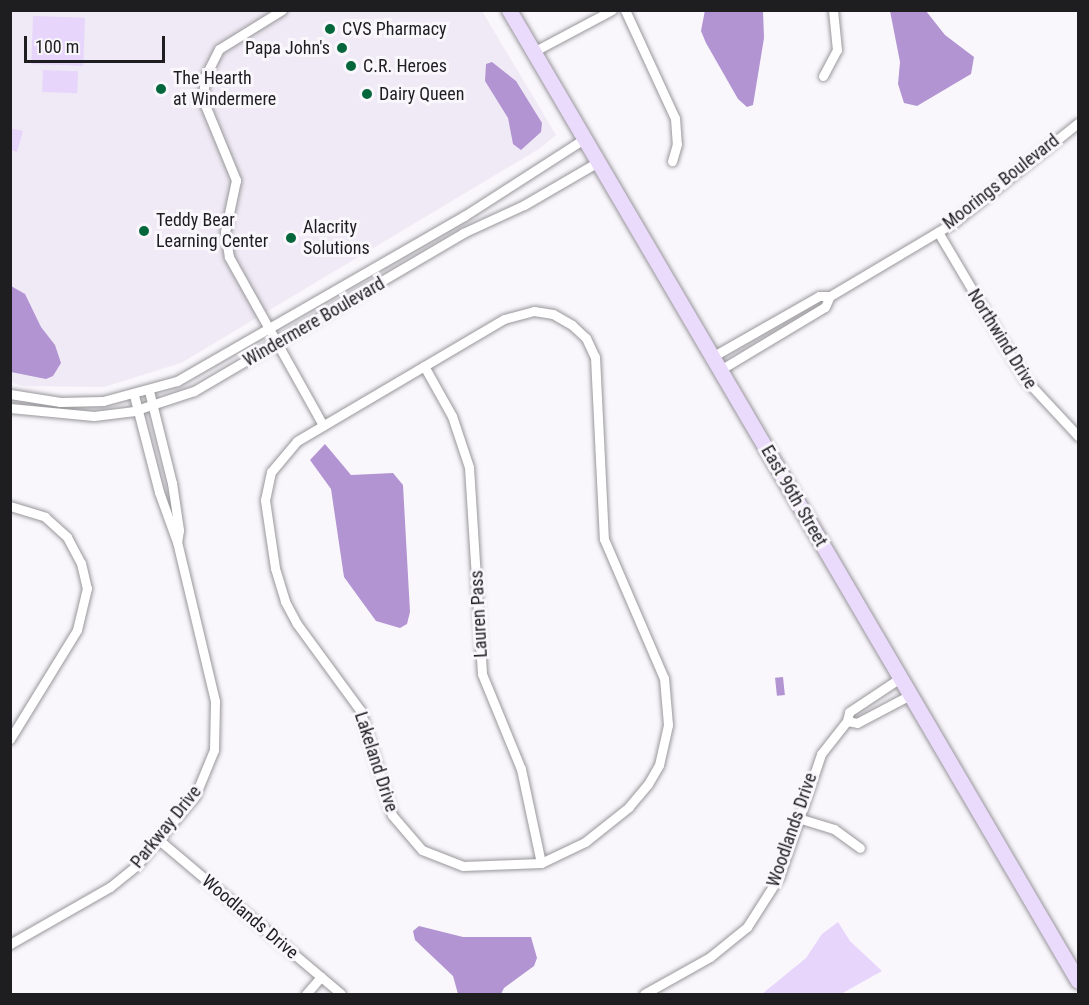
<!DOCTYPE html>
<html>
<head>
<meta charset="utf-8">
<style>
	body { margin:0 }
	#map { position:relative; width:1089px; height:1005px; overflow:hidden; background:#f9f7fc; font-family:"Roboto Condensed",sans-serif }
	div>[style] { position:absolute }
	.built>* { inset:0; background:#efeaf5 }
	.green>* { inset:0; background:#e7d5fb; transform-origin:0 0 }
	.water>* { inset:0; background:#b294d2; transform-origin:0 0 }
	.roads { filter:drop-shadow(0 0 2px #99979b) drop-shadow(0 0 2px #99979b) }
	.street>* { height:9px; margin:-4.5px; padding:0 4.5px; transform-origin:4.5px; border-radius:4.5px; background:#fff }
	.primary>* { height:15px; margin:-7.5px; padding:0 7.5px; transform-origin:7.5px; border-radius:7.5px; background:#eadafb }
	.dots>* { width:16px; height:16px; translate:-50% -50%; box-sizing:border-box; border:3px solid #f9f7fc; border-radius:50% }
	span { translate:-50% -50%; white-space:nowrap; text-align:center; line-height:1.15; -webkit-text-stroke:6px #f9f7fc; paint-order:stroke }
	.poi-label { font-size:18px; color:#1e1d1f }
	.left { translate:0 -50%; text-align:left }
	.right { translate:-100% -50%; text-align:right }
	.street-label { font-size:18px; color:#1e1d1f }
	.frame { position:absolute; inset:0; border:12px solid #1e1d1f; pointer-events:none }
	.scale { position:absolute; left:24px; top:36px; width:141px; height:27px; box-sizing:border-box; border:3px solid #1e1d1f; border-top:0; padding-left:8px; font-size:18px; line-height:21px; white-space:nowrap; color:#1e1d1f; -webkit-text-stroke:4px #f9f7fc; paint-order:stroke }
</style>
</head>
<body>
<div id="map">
	<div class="built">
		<div style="clip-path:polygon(10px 11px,482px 11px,556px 135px,539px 149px,181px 363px,104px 387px,23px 386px,10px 382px)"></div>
	</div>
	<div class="green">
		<div style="left:33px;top:16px;width:52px;height:48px;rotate:2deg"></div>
		<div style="left:43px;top:70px;width:35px;height:22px;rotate:2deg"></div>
		<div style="clip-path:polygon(10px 128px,23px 131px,17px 152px,11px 150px)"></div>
		<div style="clip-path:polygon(838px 922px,850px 941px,882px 971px,841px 994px,762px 994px,806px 958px,822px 934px)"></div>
	</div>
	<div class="water">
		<div style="clip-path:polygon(705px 10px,763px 11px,764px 38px,753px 105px,747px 107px,738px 99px,706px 43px,701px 31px)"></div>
		<div style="clip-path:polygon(890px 11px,926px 11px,945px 35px,974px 57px,971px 74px,917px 106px,904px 103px,898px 84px,900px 62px)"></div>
		<div style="clip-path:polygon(492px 62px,516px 81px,542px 123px,541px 132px,521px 150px,513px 144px,508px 118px,485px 81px,486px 64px)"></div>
		<div style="clip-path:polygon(11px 286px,25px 294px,41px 327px,55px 345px,61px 363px,53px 376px,46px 379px,11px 372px)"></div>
		<div style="clip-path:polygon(325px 444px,351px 475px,393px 473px,403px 485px,410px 612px,407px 624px,400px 628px,376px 621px,344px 577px,331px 489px,310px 460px)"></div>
		<div style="left:783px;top:677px;width:18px;height:8px;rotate:84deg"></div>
		<div style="clip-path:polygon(419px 926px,463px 937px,531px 937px,537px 958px,534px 966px,504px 988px,501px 994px,458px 994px,453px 976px,415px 940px,413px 931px)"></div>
	</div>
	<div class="roads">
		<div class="street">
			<div style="left:282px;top:10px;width:74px;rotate:148.2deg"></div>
			<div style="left:219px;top:49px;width:30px;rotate:117deg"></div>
			<div style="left:205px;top:76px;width:24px;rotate:95deg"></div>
			<div style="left:203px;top:100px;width:87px;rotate:67.6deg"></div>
			<div style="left:236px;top:180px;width:53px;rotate:101.9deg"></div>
			<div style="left:225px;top:232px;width:25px;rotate:81deg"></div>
			<div style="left:229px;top:257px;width:193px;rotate:60.8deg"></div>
			<div style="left:625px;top:10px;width:119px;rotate:65.2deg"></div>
			<div style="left:675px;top:118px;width:26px;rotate:86deg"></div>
			<div style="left:677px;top:144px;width:18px;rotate:106deg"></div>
			<div style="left:533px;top:52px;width:89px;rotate:-28deg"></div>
			<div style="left:823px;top:76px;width:30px;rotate:-62deg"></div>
			<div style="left:837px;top:50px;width:40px;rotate:-95.7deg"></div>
			<div style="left:938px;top:232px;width:171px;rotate:59.4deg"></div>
			<div style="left:1025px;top:379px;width:78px;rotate:47.1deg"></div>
			<div style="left:534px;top:311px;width:19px;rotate:9deg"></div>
			<div style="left:553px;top:314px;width:22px;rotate:30deg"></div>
			<div style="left:572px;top:325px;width:19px;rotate:43deg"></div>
			<div style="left:586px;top:338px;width:21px;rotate:65deg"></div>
			<div style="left:595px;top:357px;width:182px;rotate:87.2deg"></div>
			<div style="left:604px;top:539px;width:151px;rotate:66.7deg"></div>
			<div style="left:664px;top:678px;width:47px;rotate:85.1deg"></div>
			<div style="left:668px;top:725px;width:41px;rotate:102.7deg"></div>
			<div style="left:659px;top:765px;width:22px;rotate:120deg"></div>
			<div style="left:648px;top:784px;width:30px;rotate:130deg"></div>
			<div style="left:629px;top:807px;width:56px;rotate:141.5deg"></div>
			<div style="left:585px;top:842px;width:49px;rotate:154.5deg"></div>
			<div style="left:541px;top:863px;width:78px;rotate:177.8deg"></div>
			<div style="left:463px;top:866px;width:44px;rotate:-158.7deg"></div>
			<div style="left:422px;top:850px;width:46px;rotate:-130.6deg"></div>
			<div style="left:392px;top:815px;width:110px;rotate:-106.9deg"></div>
			<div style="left:360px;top:710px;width:107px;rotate:-126.2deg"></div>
			<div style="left:297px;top:624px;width:26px;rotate:-118deg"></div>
			<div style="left:285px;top:601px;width:34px;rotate:-107deg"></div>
			<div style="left:275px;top:568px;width:69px;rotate:-98.4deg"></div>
			<div style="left:265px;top:500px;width:29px;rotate:-78deg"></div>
			<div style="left:271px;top:472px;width:40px;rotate:-50deg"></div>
			<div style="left:297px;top:441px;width:240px;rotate:-30.5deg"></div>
			<div style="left:504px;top:319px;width:31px;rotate:-15deg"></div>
			<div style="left:712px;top:357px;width:123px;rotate:-29.7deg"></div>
			<div style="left:819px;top:296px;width:11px"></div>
			<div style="left:424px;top:366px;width:57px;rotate:60.8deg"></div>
			<div style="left:452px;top:416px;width:54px;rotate:71.6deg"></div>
			<div style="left:469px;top:467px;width:207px;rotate:86.4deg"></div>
			<div style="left:482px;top:674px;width:103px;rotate:67.7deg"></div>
			<div style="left:521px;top:769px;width:96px;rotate:78deg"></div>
			<div style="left:720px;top:370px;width:122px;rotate:-31deg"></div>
			<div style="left:825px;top:307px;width:12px;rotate:-66deg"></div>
			<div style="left:830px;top:296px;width:143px;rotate:-30.7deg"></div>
			<div style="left:953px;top:223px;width:160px;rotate:-38.7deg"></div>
			<div style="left:149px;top:391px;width:95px;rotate:76deg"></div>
			<div style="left:172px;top:483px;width:48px;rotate:81.5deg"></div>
			<div style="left:179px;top:530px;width:12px;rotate:99deg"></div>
			<div style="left:10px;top:394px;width:51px;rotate:9.1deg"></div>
			<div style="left:60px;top:402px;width:43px;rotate:-1.3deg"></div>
			<div style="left:103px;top:401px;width:77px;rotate:-15.1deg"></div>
			<div style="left:177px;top:381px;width:331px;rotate:-29.9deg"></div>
			<div style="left:464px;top:216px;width:143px;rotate:-32.7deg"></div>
			<div style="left:10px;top:408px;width:84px;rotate:5.4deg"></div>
			<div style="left:94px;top:416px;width:39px;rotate:-7deg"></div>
			<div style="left:133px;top:411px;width:64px;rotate:-18.2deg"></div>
			<div style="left:194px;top:391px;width:312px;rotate:-30.4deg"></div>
			<div style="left:463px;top:233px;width:67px;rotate:-24.7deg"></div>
			<div style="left:524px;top:205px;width:86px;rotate:-30.2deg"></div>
			<div style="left:10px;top:506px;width:37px;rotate:17deg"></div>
			<div style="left:45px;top:517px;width:30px;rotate:42deg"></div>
			<div style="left:67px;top:537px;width:30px;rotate:62deg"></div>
			<div style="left:81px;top:563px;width:26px;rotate:77deg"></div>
			<div style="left:87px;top:588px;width:43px;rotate:103.4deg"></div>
			<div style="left:77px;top:630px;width:128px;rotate:121.6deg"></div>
			<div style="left:847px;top:721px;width:10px;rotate:11deg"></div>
			<div style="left:857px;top:723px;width:60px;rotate:-27.8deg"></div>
			<div style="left:798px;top:818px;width:38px;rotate:17deg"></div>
			<div style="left:834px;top:829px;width:32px;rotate:36deg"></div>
			<div style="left:159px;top:840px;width:238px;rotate:40.2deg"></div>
			<div style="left:10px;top:944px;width:115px;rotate:-29.7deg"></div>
			<div style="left:110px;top:887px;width:33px;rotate:-39deg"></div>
			<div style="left:136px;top:866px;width:92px;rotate:-49.9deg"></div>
			<div style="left:195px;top:796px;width:50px;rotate:-67.6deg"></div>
			<div style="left:214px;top:750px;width:49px;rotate:-88.8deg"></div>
			<div style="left:215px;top:701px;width:163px;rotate:-103.4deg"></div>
			<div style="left:177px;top:542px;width:53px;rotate:-109.8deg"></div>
			<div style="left:159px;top:492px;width:100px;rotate:-104.5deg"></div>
			<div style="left:306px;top:994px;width:23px;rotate:-49deg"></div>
			<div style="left:644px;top:994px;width:76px;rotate:-29.3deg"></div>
			<div style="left:710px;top:957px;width:48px;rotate:-39deg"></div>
			<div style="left:747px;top:927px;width:59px;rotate:-57.4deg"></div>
			<div style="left:779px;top:877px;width:130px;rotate:-71.1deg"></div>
			<div style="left:821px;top:754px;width:42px;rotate:-51.8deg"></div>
			<div style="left:847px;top:721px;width:9px;rotate:-77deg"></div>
			<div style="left:849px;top:712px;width:61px;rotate:-33.7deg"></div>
		</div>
		<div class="primary">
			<div style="left:509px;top:10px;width:1125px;rotate:59.63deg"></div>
		</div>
	</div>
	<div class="dots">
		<div style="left:330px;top:29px;background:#04673c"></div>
		<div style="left:342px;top:48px;background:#04673c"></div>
		<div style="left:351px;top:66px;background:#04673c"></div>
		<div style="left:161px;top:89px;background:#04673c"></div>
		<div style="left:367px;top:94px;background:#04673c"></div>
		<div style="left:144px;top:231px;background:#04673c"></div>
		<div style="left:291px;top:238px;background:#04673c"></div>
	</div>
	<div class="poi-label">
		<span class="left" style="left:342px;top:29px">CVS Pharmacy</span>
		<span class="right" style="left:330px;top:48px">Papa John's</span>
		<span class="left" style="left:363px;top:66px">C.R. Heroes</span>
		<span class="left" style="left:173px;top:89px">The Hearth<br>at Windermere</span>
		<span class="left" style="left:379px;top:94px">Dairy Queen</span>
		<span class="left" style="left:156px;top:231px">Teddy Bear<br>Learning Center</span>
		<span class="left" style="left:303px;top:238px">Alacrity<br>Solutions</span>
	</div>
	<div class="street-label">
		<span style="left:1001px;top:182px;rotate:-38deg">Moorings Boulevard</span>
		<span style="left:314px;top:322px;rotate:-30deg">Windermere Boulevard</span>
		<span style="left:1002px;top:339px;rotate:58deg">Northwind Drive</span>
		<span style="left:794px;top:496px;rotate:60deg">East 96th Street</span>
		<span style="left:479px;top:614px;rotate:-93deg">Lauren Pass</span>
		<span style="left:376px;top:762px;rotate:72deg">Lakeland Drive</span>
		<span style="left:166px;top:827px;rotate:-51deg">Parkway Drive</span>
		<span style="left:792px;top:830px;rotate:-71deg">Woodlands Drive</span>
		<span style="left:250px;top:917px;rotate:40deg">Woodlands Drive</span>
	</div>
	<div class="frame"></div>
	<div class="scale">100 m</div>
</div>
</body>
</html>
